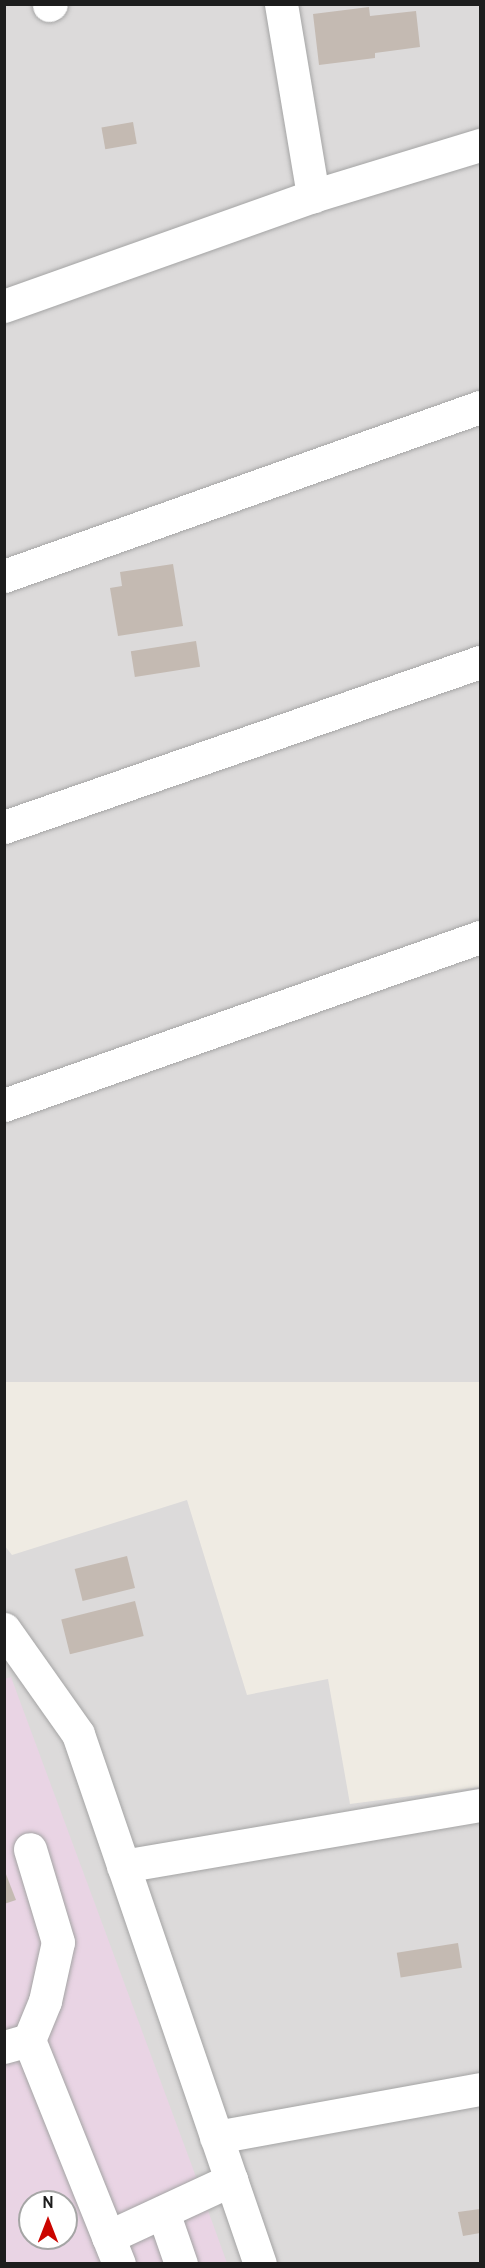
<!DOCTYPE html>
<html>
<head>
<meta charset="utf-8">
<style>
	body { margin:0 }
	#map { position:relative; width:485px; height:2268px; overflow:hidden; background:#efebe3; font-family:Overpass,sans-serif }
	div>[style] { position:absolute }
	.residential>* { inset:0; background:#dcdada; transform-origin:0 0 }
	.industrial>* { inset:0; background:#e9d4e4 }
	.building>* { inset:0; background:#c4bab2; transform-origin:0 0 }
	.roads { filter:drop-shadow(0 0 2px #a4a4a4) drop-shadow(0 0 2px #a4a4a4) }
	.minor>* { height:33px; margin:-16.5px; padding:0 16.5px; transform-origin:16.5px; border-radius:16.5px; background:#fff }
	span { translate:-50% -50%; white-space:nowrap; text-align:center; line-height:1.15; -webkit-text-stroke:5px #fff; paint-order:stroke }
	.frame { position:absolute; inset:0; border:6px solid #1d1d1d; pointer-events:none }
	.north { position:absolute; left:18px; top:2190px; width:60px; height:60px; box-sizing:border-box; background:#fff; border:2px solid #a5a5a5; border-radius:50%; rotate:0deg; font-size:16px; font-weight:700; line-height:24px; text-align:center; color:#1d1d1d }
	.north::after { content:''; display:block; margin:auto; width:21px; height:27px; background:#cb0500; clip-path:polygon(50% 0,100% 100%,50% 72%,0 100%) }
</style>
</head>
<body>
<div id="map">
	<div class="residential">
		<div style="left:4px;top:5px;width:476px;height:1377px"></div>
		<div style="clip-path:polygon(evenodd,187px 1500px,247px 1695px,328px 1679px,350px 1804px,480px 1787px,480px 2263px,5px 2263px,4px 1545px,12px 1555px,187px 1500px,30px 2202px,66px 2202px,66px 2238px,30px 2238px,30px 2202px)"></div>
	</div>
	<div class="industrial">
		<div style="clip-path:polygon(evenodd,11px 1677px,192px 2166px,227px 2263px,5px 2263px,4px 1679px,11px 1677px,30px 2202px,66px 2202px,66px 2238px,30px 2238px,30px 2202px)"></div>
	</div>
	<div class="building">
		<div style="clip-path:polygon(369px 7px,370px 16px,416px 11px,420px 47px,375px 53px,375px 58px,319px 65px,313px 14px)"></div>
		<div style="left:133px;top:122px;width:22px;height:32px;rotate:80deg"></div>
		<div style="clip-path:polygon(173px 564px,183px 626px,118px 636px,110px 588px,122px 586px,120px 572px)"></div>
		<div style="left:196px;top:641px;width:26px;height:66px;rotate:81deg"></div>
		<div style="left:127px;top:1556px;width:33px;height:54px;rotate:76deg"></div>
		<div style="left:135px;top:1601px;width:36px;height:76px;rotate:76deg"></div>
		<div style="clip-path:polygon(4px 1869px,16px 1900px,4px 1904px)"></div>
		<div style="left:458px;top:1943px;width:25px;height:62px;rotate:81deg"></div>
		<div style="clip-path:polygon(480px 2209px,480px 2233px,463px 2236px,458px 2212px)"></div>
	</div>
	<div class="roads">
		<div class="minor">
			<div style="left:281px;top:4px;width:195px;rotate:80.5deg"></div>
			<div style="left:49px;top:5px;width:2px;rotate:-27deg"></div>
			<div style="left:4px;top:306px;width:328px;rotate:-19.6deg"></div>
			<div style="left:313px;top:196px;width:175px;rotate:-17deg"></div>
			<div style="left:4px;top:576px;width:505px;rotate:-19.55deg"></div>
			<div style="left:4px;top:827px;width:504px;rotate:-19.12deg"></div>
			<div style="left:4px;top:1105px;width:505px;rotate:-19.44deg"></div>
			<div style="left:4px;top:1629px;width:128px;rotate:54.8deg"></div>
			<div style="left:78px;top:1734px;width:560px;rotate:71.05deg"></div>
			<div style="left:123px;top:1866px;width:362px;rotate:-9.7deg"></div>
			<div style="left:29px;top:2040px;width:241px;rotate:68.1deg"></div>
			<div style="left:4px;top:2047px;width:26px;rotate:-16deg"></div>
			<div style="left:29px;top:2040px;width:42px;rotate:-67.7deg"></div>
			<div style="left:45px;top:2001px;width:60px;rotate:-77.6deg"></div>
			<div style="left:58px;top:1942px;width:97px;rotate:-106.8deg"></div>
			<div style="left:216px;top:2137px;width:268px;rotate:-10.3deg"></div>
			<div style="left:163px;top:2212px;width:55px;rotate:70.9deg"></div>
			<div style="left:108px;top:2237px;width:136px;rotate:-24.9deg"></div>
		</div>
	</div>
	<div class="frame"></div>
	<div class="north">N</div>
</div>
</body>
</html>
